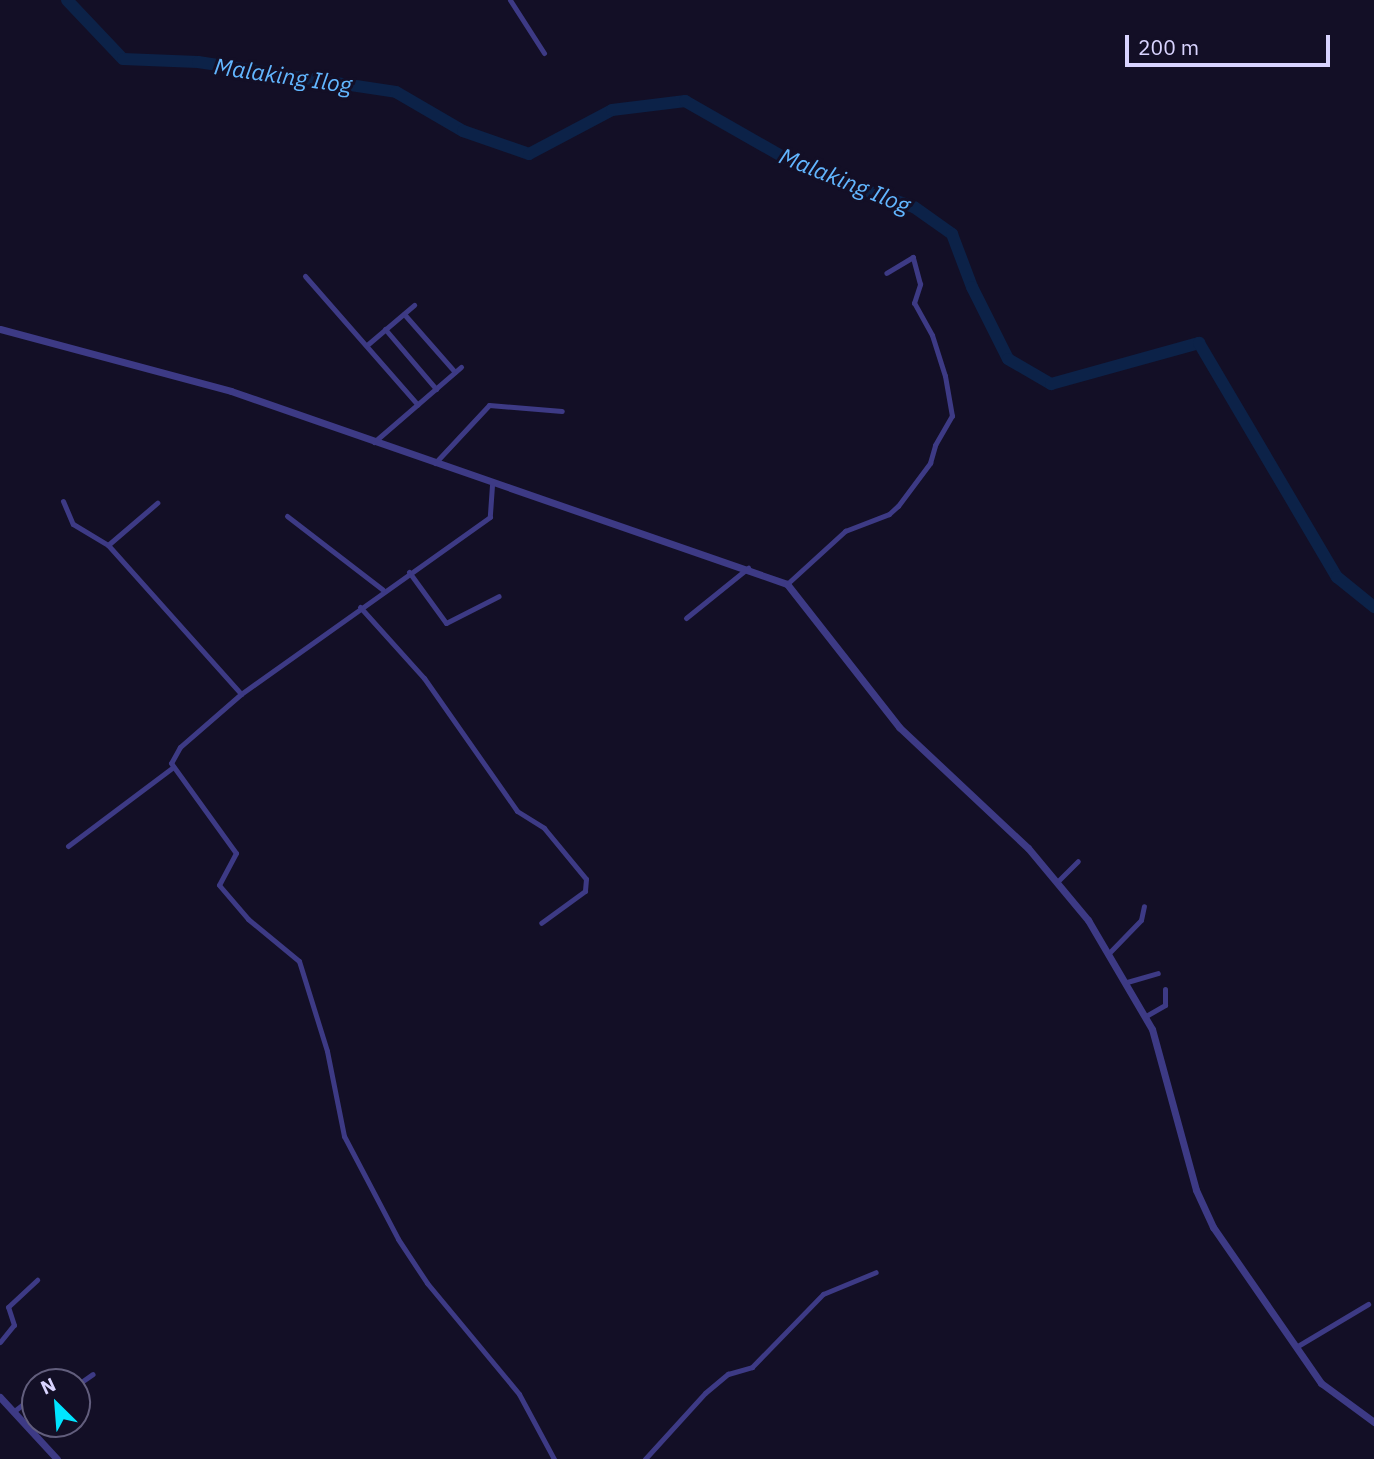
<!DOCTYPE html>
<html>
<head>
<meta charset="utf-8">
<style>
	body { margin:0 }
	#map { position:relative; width:1374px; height:1459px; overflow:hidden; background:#130f26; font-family:"IBM Plex Sans",sans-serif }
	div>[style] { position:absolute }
	.river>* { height:12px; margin:-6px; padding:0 6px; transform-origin:6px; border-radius:6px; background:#0c2248 }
	.minor>* { height:5px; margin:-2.5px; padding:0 2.5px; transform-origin:2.5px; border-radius:2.5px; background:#3d3a85 }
	.tertiary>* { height:7px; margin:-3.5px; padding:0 3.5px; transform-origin:3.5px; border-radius:3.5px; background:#3d3a85 }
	span { translate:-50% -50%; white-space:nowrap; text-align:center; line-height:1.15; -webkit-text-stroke:6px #130f26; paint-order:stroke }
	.water-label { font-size:23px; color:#62b6ff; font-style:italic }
	.north { position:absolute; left:21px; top:1368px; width:70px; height:70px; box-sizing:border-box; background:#130f26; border:2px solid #625e7d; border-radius:50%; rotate:335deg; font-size:19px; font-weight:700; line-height:28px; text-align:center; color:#d9d4ff }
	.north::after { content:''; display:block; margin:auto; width:24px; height:32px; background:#00e5ff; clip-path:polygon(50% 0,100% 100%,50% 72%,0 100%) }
	.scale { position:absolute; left:1125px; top:35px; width:205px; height:32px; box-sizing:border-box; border:4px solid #d9d4ff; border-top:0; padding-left:9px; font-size:21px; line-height:24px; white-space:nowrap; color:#d9d4ff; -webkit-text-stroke:5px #130f26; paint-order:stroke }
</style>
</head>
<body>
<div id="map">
	<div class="river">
		<div style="left:67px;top:0;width:81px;rotate:46.5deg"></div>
		<div style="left:123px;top:59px;width:75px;rotate:2.3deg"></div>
		<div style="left:198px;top:62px;width:200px;rotate:8.6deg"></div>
		<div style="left:396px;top:92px;width:78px;rotate:30.2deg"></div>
		<div style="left:463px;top:131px;width:70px;rotate:19.2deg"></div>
		<div style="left:529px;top:154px;width:94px;rotate:-27.9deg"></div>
		<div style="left:612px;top:110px;width:74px;rotate:-7deg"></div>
		<div style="left:685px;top:101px;width:137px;rotate:29.7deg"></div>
		<div style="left:804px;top:169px;width:116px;rotate:19.1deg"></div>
		<div style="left:914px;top:207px;width:47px;rotate:35.4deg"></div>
		<div style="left:952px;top:234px;width:57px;rotate:69.3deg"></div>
		<div style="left:972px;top:287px;width:80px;rotate:63.4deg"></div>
		<div style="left:1008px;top:359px;width:50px;rotate:30.2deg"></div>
		<div style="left:1051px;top:384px;width:154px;rotate:-15.5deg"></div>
		<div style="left:1199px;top:343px;width:272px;rotate:59.5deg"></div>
		<div style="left:1337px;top:577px;width:48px;rotate:39deg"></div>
	</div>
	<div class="minor">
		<div style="left:510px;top:0;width:63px;rotate:57.3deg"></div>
		<div style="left:305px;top:276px;width:171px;rotate:48.8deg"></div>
		<div style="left:404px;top:314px;width:77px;rotate:48.7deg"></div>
		<div style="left:385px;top:329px;width:79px;rotate:49.6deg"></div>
		<div style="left:367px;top:345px;width:62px;rotate:-40.4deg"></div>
		<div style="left:374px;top:442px;width:115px;rotate:-40.8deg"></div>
		<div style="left:435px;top:463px;width:79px;rotate:-47deg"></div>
		<div style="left:489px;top:405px;width:73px;rotate:4.7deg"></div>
		<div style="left:492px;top:485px;width:32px;rotate:94deg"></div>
		<div style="left:490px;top:517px;width:305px;rotate:144.6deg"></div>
		<div style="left:241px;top:694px;width:81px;rotate:139deg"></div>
		<div style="left:180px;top:747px;width:18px;rotate:119deg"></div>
		<div style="left:171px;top:763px;width:111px;rotate:54.2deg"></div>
		<div style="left:236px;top:853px;width:36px;rotate:118deg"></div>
		<div style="left:219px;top:885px;width:45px;rotate:49.5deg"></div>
		<div style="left:248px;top:919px;width:66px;rotate:39.5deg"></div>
		<div style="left:299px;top:961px;width:94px;rotate:72.7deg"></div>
		<div style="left:327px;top:1051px;width:87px;rotate:78.7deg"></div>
		<div style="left:344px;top:1136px;width:116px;rotate:62.3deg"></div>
		<div style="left:398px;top:1239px;width:53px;rotate:56.6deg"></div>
		<div style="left:427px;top:1283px;width:144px;rotate:50.3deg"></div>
		<div style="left:519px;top:1394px;width:74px;rotate:61.7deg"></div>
		<div style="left:63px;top:501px;width:25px;rotate:67deg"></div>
		<div style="left:73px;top:524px;width:41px;rotate:31deg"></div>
		<div style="left:108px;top:545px;width:200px;rotate:48.2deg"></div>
		<div style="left:287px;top:516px;width:121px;rotate:37.6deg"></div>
		<div style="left:108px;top:545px;width:65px;rotate:-40.6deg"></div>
		<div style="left:409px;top:572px;width:63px;rotate:54deg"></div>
		<div style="left:446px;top:623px;width:59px;rotate:-27deg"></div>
		<div style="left:787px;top:584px;width:79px;rotate:-42.4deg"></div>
		<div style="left:845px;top:531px;width:47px;rotate:-21.1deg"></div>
		<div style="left:889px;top:514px;width:12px;rotate:-42deg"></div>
		<div style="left:898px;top:506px;width:54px;rotate:-53.3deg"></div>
		<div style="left:930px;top:463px;width:19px;rotate:-74deg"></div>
		<div style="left:935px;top:445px;width:34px;rotate:-60deg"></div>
		<div style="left:952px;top:416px;width:41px;rotate:-99.9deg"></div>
		<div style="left:945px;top:376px;width:43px;rotate:-107.6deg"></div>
		<div style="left:932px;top:335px;width:37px;rotate:-119deg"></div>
		<div style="left:914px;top:303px;width:20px;rotate:-72deg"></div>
		<div style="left:920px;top:284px;width:28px;rotate:-105deg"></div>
		<div style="left:913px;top:257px;width:31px;rotate:149deg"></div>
		<div style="left:360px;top:607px;width:96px;rotate:48deg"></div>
		<div style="left:424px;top:678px;width:162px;rotate:55deg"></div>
		<div style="left:517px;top:811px;width:32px;rotate:32deg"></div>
		<div style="left:544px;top:828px;width:66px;rotate:50.5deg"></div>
		<div style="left:586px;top:879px;width:12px;rotate:95deg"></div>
		<div style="left:585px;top:891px;width:54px;rotate:144deg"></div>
		<div style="left:686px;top:618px;width:80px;rotate:-38.9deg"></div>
		<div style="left:68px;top:846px;width:130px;rotate:-36.9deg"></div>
		<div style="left:1058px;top:881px;width:28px;rotate:-45deg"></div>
		<div style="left:1109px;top:953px;width:46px;rotate:-45.9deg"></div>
		<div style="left:1141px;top:920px;width:14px;rotate:-78deg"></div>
		<div style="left:1127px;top:982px;width:32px;rotate:-16deg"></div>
		<div style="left:1146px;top:1016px;width:22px;rotate:-30deg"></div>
		<div style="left:1165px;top:1005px;width:16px;rotate:-90deg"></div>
		<div style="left:0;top:1342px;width:22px;rotate:-51deg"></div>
		<div style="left:14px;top:1325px;width:19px;rotate:-108deg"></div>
		<div style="left:8px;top:1307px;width:40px;rotate:-43deg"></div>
		<div style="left:1296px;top:1347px;width:84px;rotate:-30.8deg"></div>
		<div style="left:52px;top:1382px;width:7px"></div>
		<div style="left:77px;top:1385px;width:19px;rotate:-35deg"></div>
		<div style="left:13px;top:1412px;width:28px;rotate:-38deg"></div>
		<div style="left:645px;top:1459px;width:89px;rotate:-47.7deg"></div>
		<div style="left:705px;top:1393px;width:30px;rotate:-40deg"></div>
		<div style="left:728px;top:1374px;width:25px;rotate:-16deg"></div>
		<div style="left:752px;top:1367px;width:102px;rotate:-45.8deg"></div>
		<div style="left:823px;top:1294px;width:57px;rotate:-22.5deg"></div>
	</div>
	<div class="tertiary">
		<div style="left:0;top:329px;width:239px;rotate:15deg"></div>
		<div style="left:231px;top:391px;width:589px;rotate:19.14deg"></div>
		<div style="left:787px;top:584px;width:182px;rotate:51.9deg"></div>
		<div style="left:899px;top:727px;width:177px;rotate:43.2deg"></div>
		<div style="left:1028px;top:848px;width:94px;rotate:50.2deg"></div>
		<div style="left:1088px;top:920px;width:126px;rotate:59.6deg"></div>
		<div style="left:1152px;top:1029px;width:167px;rotate:74.7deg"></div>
		<div style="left:1196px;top:1190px;width:41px;rotate:65.3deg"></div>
		<div style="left:1213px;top:1227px;width:190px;rotate:55.3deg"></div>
		<div style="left:1321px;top:1383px;width:66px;rotate:36.3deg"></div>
		<div style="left:0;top:1397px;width:84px;rotate:47.4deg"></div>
	</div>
	<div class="water-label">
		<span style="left:283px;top:75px;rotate:8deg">Malaking Ilog</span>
		<span style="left:845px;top:180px;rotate:22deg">Malaking Ilog</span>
	</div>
	<div class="north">N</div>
	<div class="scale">200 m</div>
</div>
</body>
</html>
